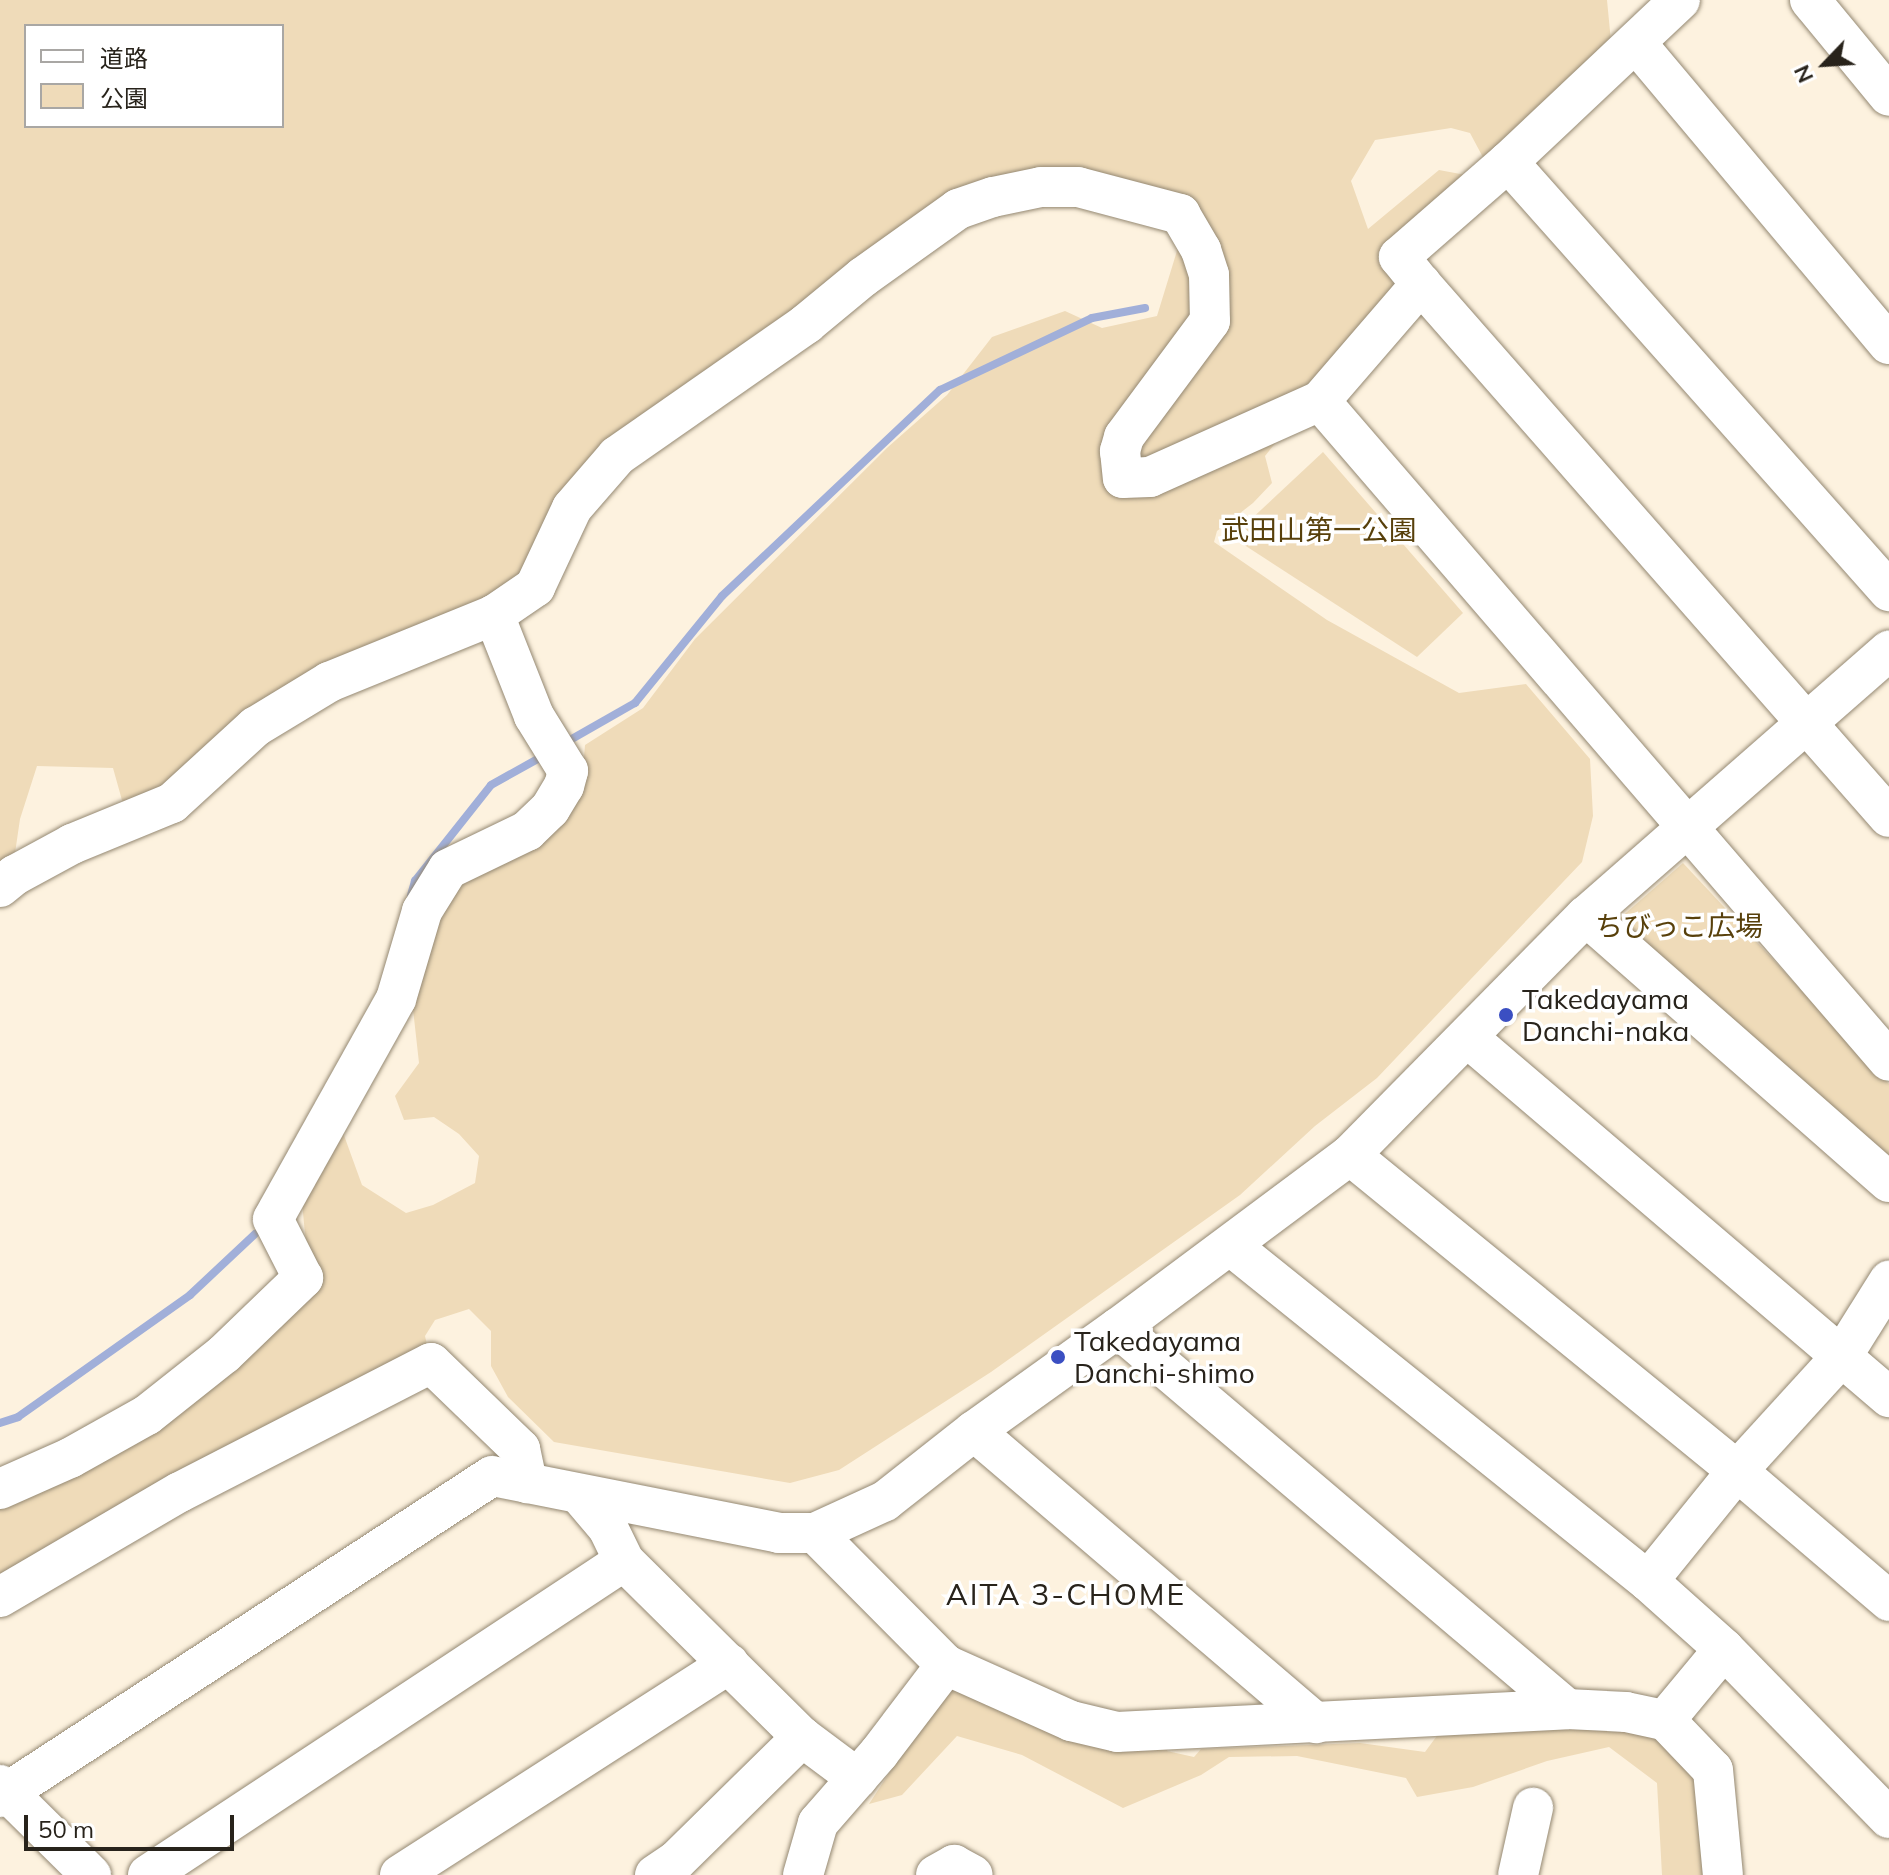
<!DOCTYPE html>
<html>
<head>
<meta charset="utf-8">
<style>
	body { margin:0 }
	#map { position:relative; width:1889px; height:1875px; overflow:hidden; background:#fdf2df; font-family:Mulish,"Noto Sans JP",sans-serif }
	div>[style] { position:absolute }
	.green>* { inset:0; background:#efdbb9 }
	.stream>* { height:8px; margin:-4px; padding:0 4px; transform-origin:4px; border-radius:4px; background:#a1afd9 }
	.roads { filter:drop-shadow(0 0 2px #948872) drop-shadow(0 0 2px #948872) }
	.minor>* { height:40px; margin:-20px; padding:0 20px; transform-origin:20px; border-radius:20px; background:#fff }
	.dots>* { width:22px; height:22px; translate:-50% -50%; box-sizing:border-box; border:4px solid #fff; border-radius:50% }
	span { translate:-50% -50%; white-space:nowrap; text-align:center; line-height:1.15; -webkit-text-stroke:7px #fff; paint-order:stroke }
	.park-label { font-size:28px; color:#58400b }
	.poi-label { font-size:28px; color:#28231b }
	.left { translate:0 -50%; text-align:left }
	.neighbourhood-label { font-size:30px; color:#28231b; letter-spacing:2px }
	.legend { position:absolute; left:24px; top:24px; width:260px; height:104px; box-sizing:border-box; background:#fff; border:2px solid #a9a7a4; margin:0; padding:10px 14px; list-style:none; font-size:24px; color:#28231b }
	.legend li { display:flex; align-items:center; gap:16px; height:40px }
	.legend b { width:40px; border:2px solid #a9a7a4 }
	.north { position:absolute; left:1785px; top:24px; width:80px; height:80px; -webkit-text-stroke:6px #fff; paint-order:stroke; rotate:245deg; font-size:22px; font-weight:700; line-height:32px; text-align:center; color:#28231b }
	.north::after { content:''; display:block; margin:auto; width:28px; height:36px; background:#28231b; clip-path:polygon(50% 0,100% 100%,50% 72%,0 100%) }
	.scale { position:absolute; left:24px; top:1815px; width:210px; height:36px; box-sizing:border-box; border:4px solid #28231b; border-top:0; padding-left:10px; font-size:24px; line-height:28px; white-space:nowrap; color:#28231b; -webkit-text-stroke:6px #fff; paint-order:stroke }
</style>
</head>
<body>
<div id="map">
	<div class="green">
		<div style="clip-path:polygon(evenodd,0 0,1607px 0,1612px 52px,1486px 163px,1470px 133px,1451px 128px,1375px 140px,1351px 181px,1368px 229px,1439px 170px,1471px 176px,1386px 255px,1395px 294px,1265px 456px,1272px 483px,1253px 503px,1217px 531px,1214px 542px,1327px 620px,1459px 693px,1526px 684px,1590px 759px,1593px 816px,1582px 862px,1377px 1078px,1315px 1126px,1240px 1195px,991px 1372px,839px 1470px,790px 1483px,554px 1442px,508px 1397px,491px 1366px,491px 1331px,469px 1309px,435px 1320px,425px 1336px,429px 1353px,0 1576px,0 1496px,316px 1285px,305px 1234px,301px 1191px,337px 1116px,362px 1185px,406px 1213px,433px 1205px,475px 1183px,479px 1156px,459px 1134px,434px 1117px,404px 1120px,395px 1096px,419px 1063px,412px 1000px,426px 943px,470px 868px,582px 782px,585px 745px,643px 708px,695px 639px,888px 447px,947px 395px,992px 337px,1065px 311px,1102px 328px,1157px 316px,1184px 228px,1060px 170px,715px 376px,524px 581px,168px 798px,125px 811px,113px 768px,37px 766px,20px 819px,14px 860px,0 870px,0 0,26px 26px,282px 26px,282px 126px,26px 126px,26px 26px)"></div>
		<div style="clip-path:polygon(1323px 452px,1463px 613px,1417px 657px,1232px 537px)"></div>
		<div style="clip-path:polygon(1683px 863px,1889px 1084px,1889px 1168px,1611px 926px)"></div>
		<div style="clip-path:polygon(951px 1678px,1172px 1741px,1167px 1751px,1194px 1757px,1201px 1749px,1360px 1743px,1425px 1752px,1439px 1733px,1663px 1726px,1700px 1778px,1710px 1875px,1662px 1875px,1657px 1783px,1609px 1747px,1547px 1761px,1473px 1787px,1417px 1797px,1406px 1778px,1297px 1756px,1229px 1757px,1201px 1775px,1123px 1808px,1022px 1755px,957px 1736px,902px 1795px,869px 1804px)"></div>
	</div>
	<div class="stream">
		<div style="left:563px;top:744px;width:83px;rotate:-29.7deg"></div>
		<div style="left:635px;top:703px;width:138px;rotate:-50.9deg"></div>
		<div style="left:722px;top:596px;width:300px;rotate:-43.4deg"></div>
		<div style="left:940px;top:390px;width:168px;rotate:-25.3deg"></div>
		<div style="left:1092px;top:318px;width:54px;rotate:-10.7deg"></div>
		<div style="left:411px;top:895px;width:15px;rotate:-74deg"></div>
		<div style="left:415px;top:881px;width:122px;rotate:-51.6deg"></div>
		<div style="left:491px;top:785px;width:62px;rotate:-29.1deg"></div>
		<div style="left:0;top:1423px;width:19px;rotate:-18deg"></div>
		<div style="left:18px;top:1417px;width:211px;rotate:-35.3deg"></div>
		<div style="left:190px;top:1295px;width:89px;rotate:-43.2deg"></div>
	</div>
	<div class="roads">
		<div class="minor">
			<div style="left:1810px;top:0;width:124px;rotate:50.5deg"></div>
			<div style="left:1636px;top:43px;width:393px;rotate:50deg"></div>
			<div style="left:1508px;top:162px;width:574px;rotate:48.39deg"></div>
			<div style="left:1421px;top:284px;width:709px;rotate:48.72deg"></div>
			<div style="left:1320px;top:401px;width:871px;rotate:49.23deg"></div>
			<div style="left:0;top:887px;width:19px;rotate:-39deg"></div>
			<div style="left:15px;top:875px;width:65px;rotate:-28.5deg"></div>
			<div style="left:72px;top:844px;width:108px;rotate:-22.3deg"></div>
			<div style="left:172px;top:803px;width:113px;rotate:-42.5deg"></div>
			<div style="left:255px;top:727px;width:87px;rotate:-31.3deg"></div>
			<div style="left:329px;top:682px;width:178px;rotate:-22.1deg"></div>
			<div style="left:494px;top:615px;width:50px;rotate:-34.3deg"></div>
			<div style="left:535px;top:587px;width:87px;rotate:-64.9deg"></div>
			<div style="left:572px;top:508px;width:69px;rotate:-49.1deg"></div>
			<div style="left:617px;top:456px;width:231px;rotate:-34.9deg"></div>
			<div style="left:806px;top:324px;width:74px;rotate:-39.5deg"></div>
			<div style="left:863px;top:277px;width:117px;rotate:-35.6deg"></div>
			<div style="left:958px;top:209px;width:37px;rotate:-19deg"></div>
			<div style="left:993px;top:197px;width:49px;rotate:-11.8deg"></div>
			<div style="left:1041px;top:187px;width:37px"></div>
			<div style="left:1078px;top:187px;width:106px;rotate:14.8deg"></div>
			<div style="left:1180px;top:214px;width:42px;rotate:59.7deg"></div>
			<div style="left:1201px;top:250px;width:26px;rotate:72deg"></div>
			<div style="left:1209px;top:275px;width:46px;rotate:88.8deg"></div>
			<div style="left:1210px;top:321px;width:144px;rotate:126.6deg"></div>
			<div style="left:1124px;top:437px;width:15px;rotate:106deg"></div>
			<div style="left:1120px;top:451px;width:27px;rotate:84deg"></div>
			<div style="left:1123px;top:478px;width:27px;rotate:-2deg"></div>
			<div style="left:1150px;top:477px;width:186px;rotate:-24.1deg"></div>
			<div style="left:1320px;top:401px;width:155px;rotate:-49.2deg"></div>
			<div style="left:1421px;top:284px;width:35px;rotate:-129deg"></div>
			<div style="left:1399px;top:257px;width:145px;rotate:-41.1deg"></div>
			<div style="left:1508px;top:162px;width:236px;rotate:-43.3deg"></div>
			<div style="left:1586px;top:916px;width:403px;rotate:41.3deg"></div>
			<div style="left:1467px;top:1037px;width:555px;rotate:40.47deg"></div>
			<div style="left:1350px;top:1155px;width:500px;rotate:39.2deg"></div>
			<div style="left:1737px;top:1471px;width:200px;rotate:40.5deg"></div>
			<div style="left:1231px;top:1246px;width:535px;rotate:38.78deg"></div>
			<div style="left:1648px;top:1581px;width:102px;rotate:41.8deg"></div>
			<div style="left:1724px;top:1649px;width:236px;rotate:45.7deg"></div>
			<div style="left:1118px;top:1328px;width:589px;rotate:40.32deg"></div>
			<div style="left:974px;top:1431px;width:450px;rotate:40.5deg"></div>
			<div style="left:0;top:1489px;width:77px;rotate:-23.9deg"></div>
			<div style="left:70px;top:1458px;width:88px;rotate:-29.2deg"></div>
			<div style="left:147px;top:1415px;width:98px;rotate:-38.4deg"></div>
			<div style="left:224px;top:1354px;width:110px;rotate:-43.9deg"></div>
			<div style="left:303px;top:1278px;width:66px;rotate:-117deg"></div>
			<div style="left:273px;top:1219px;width:252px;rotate:-60.8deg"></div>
			<div style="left:396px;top:999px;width:92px;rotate:-73.5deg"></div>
			<div style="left:422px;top:911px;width:49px;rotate:-58.2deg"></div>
			<div style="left:448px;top:869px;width:88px;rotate:-25.7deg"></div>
			<div style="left:527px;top:831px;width:32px;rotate:-44deg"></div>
			<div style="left:550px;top:809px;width:27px;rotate:-59deg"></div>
			<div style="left:564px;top:786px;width:16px;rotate:-75deg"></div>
			<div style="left:568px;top:771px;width:65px;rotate:-121.7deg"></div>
			<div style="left:534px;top:716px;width:109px;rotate:-111.6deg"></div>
			<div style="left:581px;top:1496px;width:42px;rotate:49.8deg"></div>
			<div style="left:608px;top:1528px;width:37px;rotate:64deg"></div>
			<div style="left:624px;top:1561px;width:250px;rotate:44.7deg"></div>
			<div style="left:802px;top:1737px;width:69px;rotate:36.7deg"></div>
			<div style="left:815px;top:1533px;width:186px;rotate:45.2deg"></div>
			<div style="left:946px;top:1665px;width:137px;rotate:24.1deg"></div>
			<div style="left:1071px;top:1721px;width:47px;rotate:13.4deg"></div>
			<div style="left:1117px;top:1732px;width:451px;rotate:-2.9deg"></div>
			<div style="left:1567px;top:1709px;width:59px;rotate:2.9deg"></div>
			<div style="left:1626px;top:1712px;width:40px;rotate:12deg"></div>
			<div style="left:1665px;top:1720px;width:69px;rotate:46.2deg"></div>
			<div style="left:1713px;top:1770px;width:105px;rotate:84.6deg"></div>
			<div style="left:1648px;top:1581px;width:141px;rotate:-51deg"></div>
			<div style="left:1737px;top:1471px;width:156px;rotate:-47.6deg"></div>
			<div style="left:1842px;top:1356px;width:89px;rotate:-57.9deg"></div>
			<div style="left:0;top:1597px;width:208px;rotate:-30.3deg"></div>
			<div style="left:180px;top:1492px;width:282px;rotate:-27.2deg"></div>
			<div style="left:431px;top:1363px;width:124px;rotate:44deg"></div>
			<div style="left:520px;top:1449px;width:35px;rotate:78deg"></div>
			<div style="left:1665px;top:1720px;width:92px;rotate:-50.3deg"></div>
			<div style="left:0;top:1785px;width:128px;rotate:44.7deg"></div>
			<div style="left:0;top:1797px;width:587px;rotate:-33.12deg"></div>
			<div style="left:492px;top:1476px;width:293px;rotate:11.2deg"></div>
			<div style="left:779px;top:1533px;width:36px"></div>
			<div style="left:815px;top:1533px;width:77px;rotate:-24.6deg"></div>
			<div style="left:885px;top:1501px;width:113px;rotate:-38.2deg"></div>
			<div style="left:974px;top:1431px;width:177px;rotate:-35.6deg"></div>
			<div style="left:1118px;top:1328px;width:289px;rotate:-36.7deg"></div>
			<div style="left:1350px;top:1155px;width:336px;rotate:-45.4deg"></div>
			<div style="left:1586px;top:916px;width:403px;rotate:-41.2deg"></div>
			<div style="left:148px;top:1875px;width:570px;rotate:-33.41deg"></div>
			<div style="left:400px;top:1875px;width:391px;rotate:-32.7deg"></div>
			<div style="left:655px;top:1875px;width:25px;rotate:-34deg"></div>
			<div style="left:676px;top:1861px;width:177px;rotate:-44.5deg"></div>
			<div style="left:803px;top:1875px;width:54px;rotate:-73.9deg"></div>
			<div style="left:818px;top:1823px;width:93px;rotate:-48.9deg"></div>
			<div style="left:879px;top:1753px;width:111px;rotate:-52.7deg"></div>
			<div style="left:936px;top:1875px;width:21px;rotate:-29deg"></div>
			<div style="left:954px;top:1865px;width:21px;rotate:28deg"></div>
			<div style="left:1518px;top:1875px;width:69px;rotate:-77.4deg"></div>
		</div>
	</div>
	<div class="dots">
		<div style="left:1506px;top:1015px;background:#3b4fc2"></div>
		<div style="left:1058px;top:1357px;background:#3b4fc2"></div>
	</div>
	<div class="park-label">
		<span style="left:1319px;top:530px">武田山第一公園</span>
		<span style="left:1679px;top:926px">ちびっこ広場</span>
	</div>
	<div class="poi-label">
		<span class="left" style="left:1522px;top:1015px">Takedayama<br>Danchi-naka</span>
		<span class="left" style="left:1074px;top:1357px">Takedayama<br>Danchi-shimo</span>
	</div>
	<div class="neighbourhood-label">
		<span style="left:1066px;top:1594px">AITA 3-CHOME</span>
	</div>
	<ul class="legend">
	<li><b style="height:10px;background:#fff"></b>道路</li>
	<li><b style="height:22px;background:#efdbb9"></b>公園</li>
	</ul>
	<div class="north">N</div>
	<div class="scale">50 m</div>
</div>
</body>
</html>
